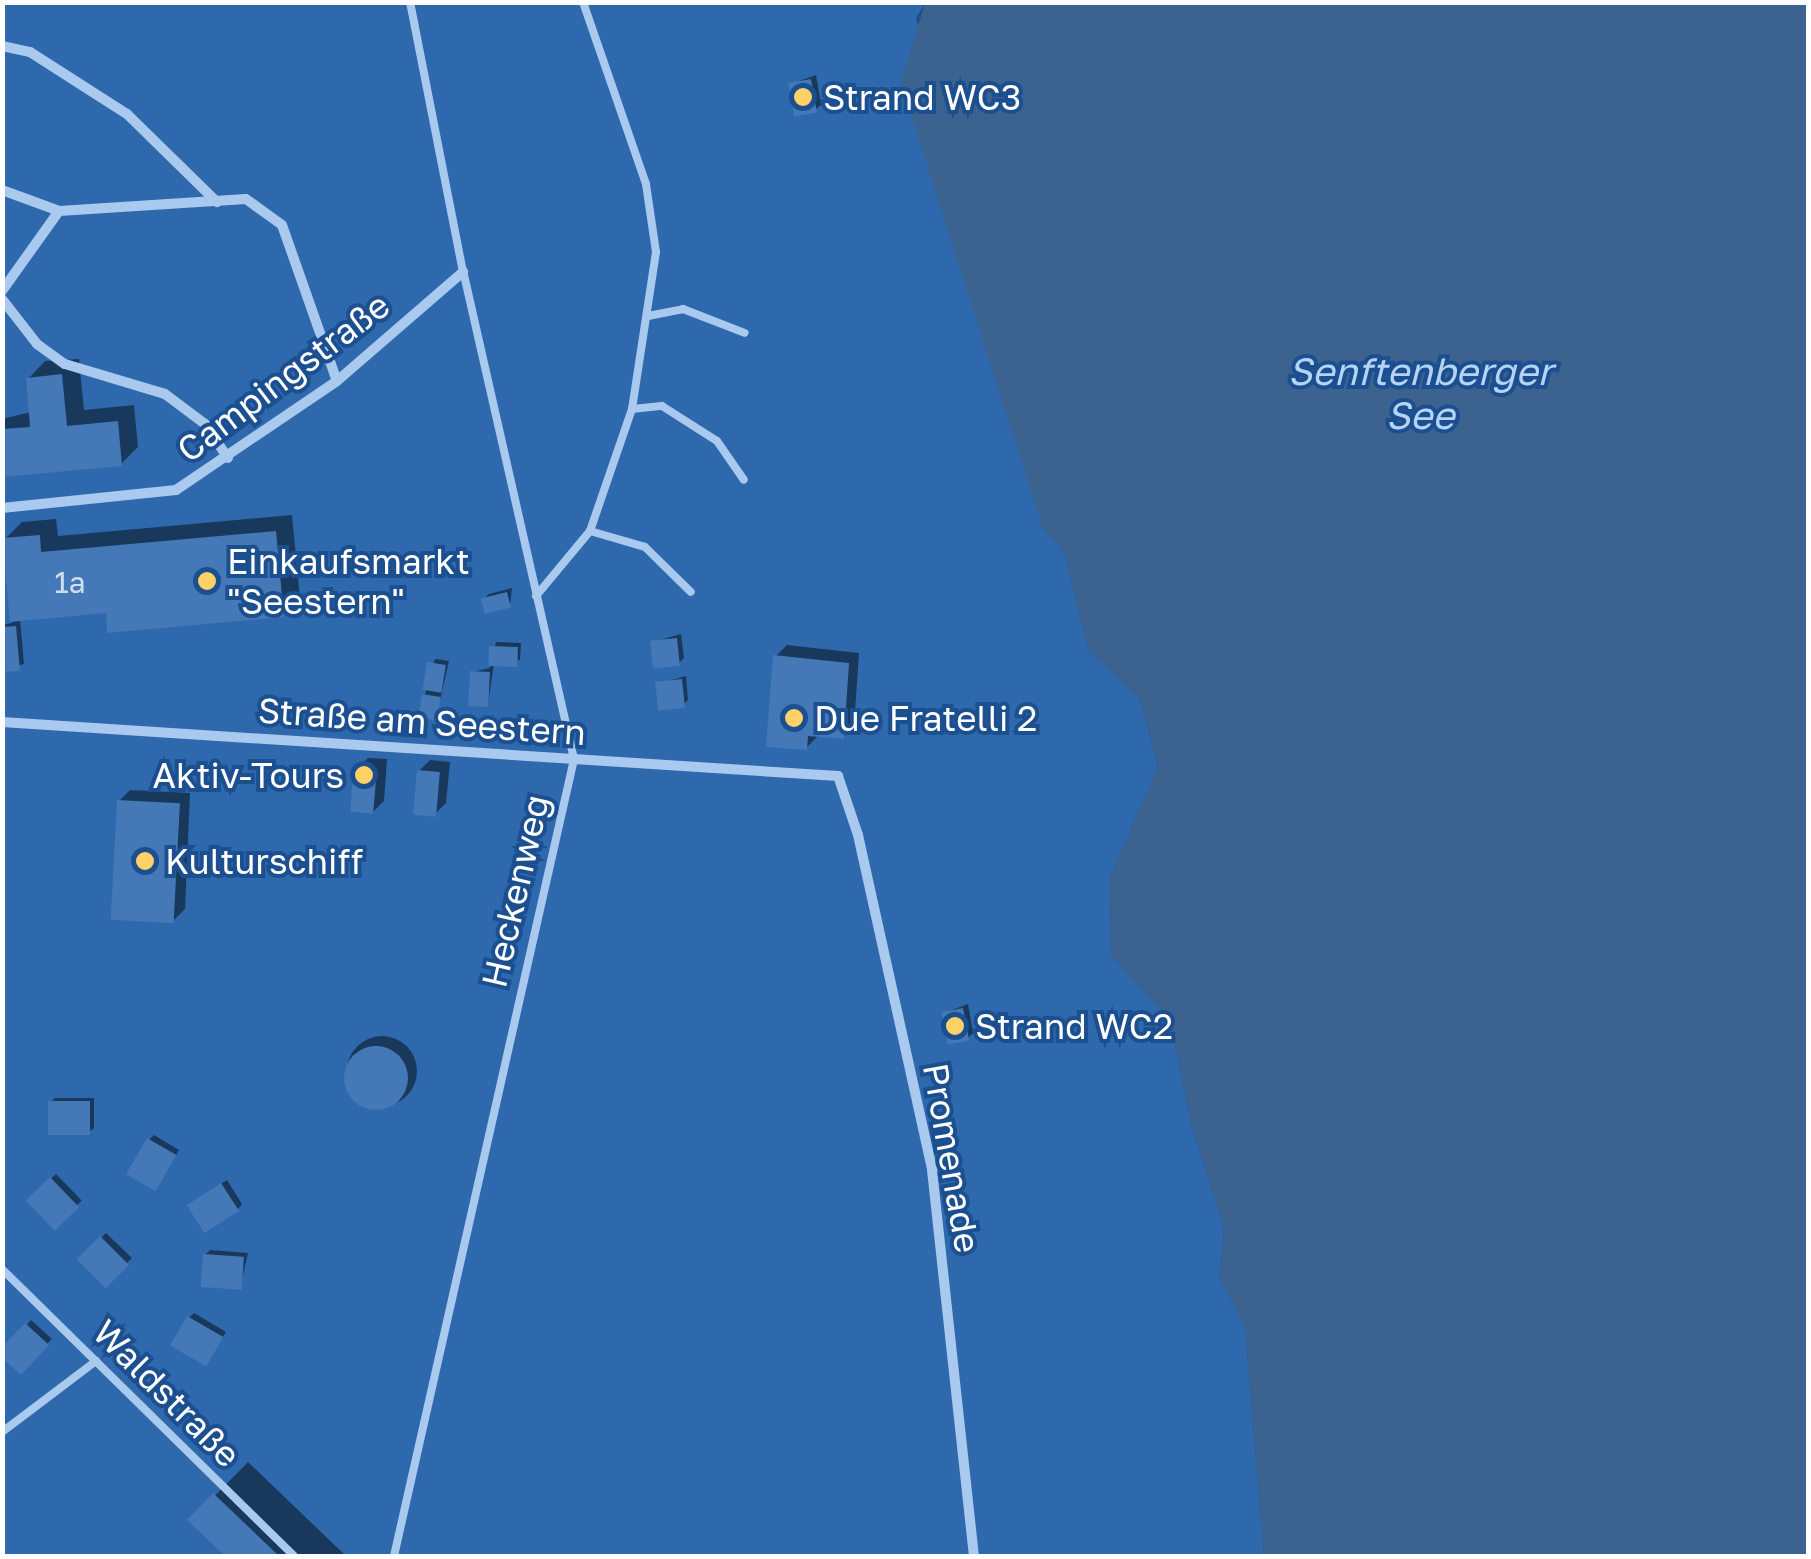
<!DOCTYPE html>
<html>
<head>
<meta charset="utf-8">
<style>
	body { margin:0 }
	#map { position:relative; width:1811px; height:1559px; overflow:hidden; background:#1b4f8f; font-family:"Golos Text",sans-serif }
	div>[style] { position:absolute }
	.green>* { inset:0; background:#2e69ad }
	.water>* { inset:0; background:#3c6290 }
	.shadow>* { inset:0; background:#0007; transform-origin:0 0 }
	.round { border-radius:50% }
	.building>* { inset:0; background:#4478b7; transform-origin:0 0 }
	.lane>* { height:8px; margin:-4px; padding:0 4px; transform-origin:4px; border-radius:4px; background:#a9c9ee }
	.street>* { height:10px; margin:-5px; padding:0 5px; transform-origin:5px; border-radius:5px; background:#a9c9ee }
	.dots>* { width:28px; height:28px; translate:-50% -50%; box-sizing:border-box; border:5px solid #1b4f8f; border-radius:50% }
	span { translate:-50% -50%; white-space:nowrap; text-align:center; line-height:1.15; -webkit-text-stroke:8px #1b4f8f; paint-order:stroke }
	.number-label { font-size:30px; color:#d0dded }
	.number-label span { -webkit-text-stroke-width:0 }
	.poi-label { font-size:35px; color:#fff }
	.left { translate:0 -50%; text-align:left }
	.right { translate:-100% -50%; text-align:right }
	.street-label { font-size:35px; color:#fff }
	.water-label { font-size:38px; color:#b5d3f5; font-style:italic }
	.frame { position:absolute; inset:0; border:5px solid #fff; pointer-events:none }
</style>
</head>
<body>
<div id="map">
	<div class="green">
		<div style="clip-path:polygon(3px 3px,925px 3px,916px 18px,1042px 526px,1065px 553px,1088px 649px,1140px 699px,1158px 767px,1110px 878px,1111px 955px,1170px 1019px,1192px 1126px,1224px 1228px,1220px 1278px,1245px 1326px,1264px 1556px,3px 1556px)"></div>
	</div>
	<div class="water">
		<div style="clip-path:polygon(925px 3px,1808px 3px,1808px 1556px,1264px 1556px,1245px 1327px,1220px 1278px,1224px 1228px,1192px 1126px,1170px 1019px,1111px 955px,1110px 878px,1158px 766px,1140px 699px,1088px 650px,1065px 553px,1042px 526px,901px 83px)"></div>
	</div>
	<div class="shadow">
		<div style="clip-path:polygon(816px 75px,821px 105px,816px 109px,791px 84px)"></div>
		<div style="clip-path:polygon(79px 359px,84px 410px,134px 405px,138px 447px,121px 464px,2px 475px,2px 419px,31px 412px,28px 379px,45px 361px)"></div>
		<div style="clip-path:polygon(292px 515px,300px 598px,283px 615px,108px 610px,20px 618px,24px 664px,2px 670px,2px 625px,12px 623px,5px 539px,22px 522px,56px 519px,58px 536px)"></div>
		<div style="clip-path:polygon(512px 588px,510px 606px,484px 599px,489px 594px)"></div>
		<div style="clip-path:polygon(681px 634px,684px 658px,679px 663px,653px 642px)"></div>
		<div style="clip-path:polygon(496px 642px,521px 643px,520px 660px,494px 663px,488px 704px,472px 672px,490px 668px)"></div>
		<div style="clip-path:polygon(787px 645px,859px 653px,854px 726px,843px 737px,817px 737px,806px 748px,776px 656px)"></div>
		<div style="clip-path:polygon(435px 659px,449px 661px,436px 718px,425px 695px)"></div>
		<div style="clip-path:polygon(686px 676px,688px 700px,683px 705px,658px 684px)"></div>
		<div style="clip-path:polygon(368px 758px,387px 759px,384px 801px,373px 812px,357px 769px)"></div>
		<div style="clip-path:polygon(430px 760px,450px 762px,446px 803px,435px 814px,419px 771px)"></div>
		<div style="clip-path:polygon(130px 790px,190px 793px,185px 909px,174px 920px,119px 801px)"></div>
		<div style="clip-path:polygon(968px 1004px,973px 1033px,968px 1038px,944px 1013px)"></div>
		<div class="round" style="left:347px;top:1036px;width:70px;height:70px"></div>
		<div style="clip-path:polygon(55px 1098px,94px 1098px,94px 1128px,89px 1132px,51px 1102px)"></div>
		<div style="clip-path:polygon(154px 1135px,179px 1150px,159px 1183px,149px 1140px)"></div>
		<div style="left:56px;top:1174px;width:37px;height:37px;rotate:46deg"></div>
		<div style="clip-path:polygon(227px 1180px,242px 1204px,238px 1209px,194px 1201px)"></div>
		<div style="left:106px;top:1233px;width:36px;height:37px;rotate:44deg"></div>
		<div style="clip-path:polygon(210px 1250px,248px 1253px,240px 1288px,205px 1255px)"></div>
		<div style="clip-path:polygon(194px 1313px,226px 1332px,210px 1358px,189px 1318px)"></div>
		<div style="left:31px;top:1320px;width:28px;height:42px;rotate:42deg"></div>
		<div style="clip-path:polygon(248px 1462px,346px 1556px,229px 1556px,191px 1520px)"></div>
	</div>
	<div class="building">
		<div style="left:811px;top:79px;width:34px;height:23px;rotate:80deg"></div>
		<div style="clip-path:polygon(62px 374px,67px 426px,118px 421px,122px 466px,2px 477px,2px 429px,30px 427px,26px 378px)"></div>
		<div style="clip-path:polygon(276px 531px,284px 617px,107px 633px,106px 613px,10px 622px,2px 538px,40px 535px,41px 552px)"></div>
		<div style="left:507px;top:592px;width:16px;height:27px;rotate:76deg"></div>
		<div style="clip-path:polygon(16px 626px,20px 671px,2px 672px,2px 627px)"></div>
		<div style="left:677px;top:638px;width:28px;height:27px;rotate:84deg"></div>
		<div style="left:489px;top:646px;width:29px;height:20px;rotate:2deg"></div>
		<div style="clip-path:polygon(773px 655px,849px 663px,844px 739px,808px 736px,807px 750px,766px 747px)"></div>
		<div style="left:427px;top:662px;width:19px;height:28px;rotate:9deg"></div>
		<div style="left:470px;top:671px;width:20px;height:35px;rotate:3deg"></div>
		<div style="left:682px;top:679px;width:29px;height:27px;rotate:84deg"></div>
		<div style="left:422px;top:694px;width:19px;height:24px;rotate:9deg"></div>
		<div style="left:354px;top:768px;width:23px;height:44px;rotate:5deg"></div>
		<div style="left:417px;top:770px;width:23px;height:45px;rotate:5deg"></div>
		<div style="left:117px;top:800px;width:63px;height:120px;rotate:3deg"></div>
		<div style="left:963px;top:1008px;width:33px;height:22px;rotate:79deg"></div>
		<div class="round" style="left:344px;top:1046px;width:64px;height:64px"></div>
		<div style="left:48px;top:1101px;width:42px;height:34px"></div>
		<div style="left:147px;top:1138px;width:34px;height:42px;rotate:30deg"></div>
		<div style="left:50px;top:1177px;width:42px;height:34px;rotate:46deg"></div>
		<div style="left:221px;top:1183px;width:33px;height:41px;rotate:57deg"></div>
		<div style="left:100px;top:1236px;width:41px;height:33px;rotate:45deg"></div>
		<div style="left:203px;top:1254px;width:41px;height:33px;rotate:4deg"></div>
		<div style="left:187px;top:1316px;width:42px;height:34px;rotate:30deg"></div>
		<div style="clip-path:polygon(25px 1323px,49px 1345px,21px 1375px,2px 1358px,2px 1347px)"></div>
		<div style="clip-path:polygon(213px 1493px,279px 1556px,225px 1556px,187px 1520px)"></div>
	</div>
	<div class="lane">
		<div style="left:648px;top:316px;width:36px;rotate:-11deg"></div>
		<div style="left:683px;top:309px;width:66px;rotate:21.2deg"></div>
		<div style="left:632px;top:409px;width:30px;rotate:-6deg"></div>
		<div style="left:662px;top:406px;width:65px;rotate:32.5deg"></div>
		<div style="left:717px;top:441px;width:47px;rotate:55.3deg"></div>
		<div style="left:590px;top:531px;width:57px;rotate:16.2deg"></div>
		<div style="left:645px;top:547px;width:64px;rotate:44.4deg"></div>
		<div style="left:536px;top:596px;width:85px;rotate:-50.3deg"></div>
		<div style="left:590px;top:531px;width:129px;rotate:-71deg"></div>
		<div style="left:632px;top:409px;width:159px;rotate:-81.3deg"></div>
		<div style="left:656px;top:252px;width:69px;rotate:-98.4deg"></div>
		<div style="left:646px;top:184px;width:193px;rotate:-109.1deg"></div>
		<div style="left:2px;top:1269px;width:409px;rotate:44.5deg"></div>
		<div style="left:2px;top:1432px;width:118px;rotate:-37.1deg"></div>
		<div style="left:394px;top:1556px;width:817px;rotate:-77.27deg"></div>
		<div style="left:574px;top:759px;width:499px;rotate:-102.8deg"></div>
		<div style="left:463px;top:272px;width:275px;rotate:-101.1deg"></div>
	</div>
	<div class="street">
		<div style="left:2px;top:46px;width:29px;rotate:12deg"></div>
		<div style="left:30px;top:52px;width:115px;rotate:32.6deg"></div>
		<div style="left:127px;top:114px;width:126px;rotate:44.4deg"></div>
		<div style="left:2px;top:190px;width:61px;rotate:20.2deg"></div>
		<div style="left:59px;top:211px;width:98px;rotate:125.5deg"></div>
		<div style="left:59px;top:211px;width:187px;rotate:-3.7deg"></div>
		<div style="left:246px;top:199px;width:44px;rotate:35.8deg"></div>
		<div style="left:282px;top:225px;width:165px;rotate:70.6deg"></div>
		<div style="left:2px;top:299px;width:57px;rotate:52.1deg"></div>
		<div style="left:37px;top:344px;width:34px;rotate:36deg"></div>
		<div style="left:65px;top:364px;width:104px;rotate:16.7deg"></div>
		<div style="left:165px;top:394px;width:50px;rotate:36.9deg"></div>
		<div style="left:205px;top:424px;width:41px;rotate:55.9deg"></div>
		<div style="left:2px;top:508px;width:175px;rotate:-5.9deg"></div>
		<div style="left:176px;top:490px;width:194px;rotate:-34.1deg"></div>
		<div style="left:337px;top:381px;width:167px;rotate:-40.9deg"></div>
		<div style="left:2px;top:722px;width:838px;rotate:3.7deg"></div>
		<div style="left:838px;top:776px;width:62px;rotate:71.3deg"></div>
		<div style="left:858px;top:835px;width:343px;rotate:77.5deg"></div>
		<div style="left:932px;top:1170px;width:388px;rotate:83.8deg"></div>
	</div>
	<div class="dots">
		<div style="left:803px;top:97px;background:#ffd166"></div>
		<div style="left:207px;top:581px;background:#ffd166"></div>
		<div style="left:794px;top:718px;background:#ffd166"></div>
		<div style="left:364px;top:775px;background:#ffd166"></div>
		<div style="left:145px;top:861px;background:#ffd166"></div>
		<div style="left:955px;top:1026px;background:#ffd166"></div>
	</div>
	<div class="number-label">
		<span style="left:70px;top:582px">1a</span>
	</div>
	<div class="poi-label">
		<span class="left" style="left:823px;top:97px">Strand WC3</span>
		<span class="left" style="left:227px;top:581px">Einkaufsmarkt<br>"Seestern"</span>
		<span class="left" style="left:814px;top:718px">Due Fratelli 2</span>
		<span class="right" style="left:344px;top:775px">Aktiv-Tours</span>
		<span class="left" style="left:165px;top:861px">Kulturschiff</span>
		<span class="left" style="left:975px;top:1026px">Strand WC2</span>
	</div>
	<div class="street-label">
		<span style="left:283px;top:377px;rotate:-37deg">Campingstraße</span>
		<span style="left:422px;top:721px;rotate:4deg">Straße am Seestern</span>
		<span style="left:515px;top:891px;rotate:-77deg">Heckenweg</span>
		<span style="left:952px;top:1158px;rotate:80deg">Promenade</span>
		<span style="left:167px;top:1393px;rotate:45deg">Waldstraße</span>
	</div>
	<div class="water-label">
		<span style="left:1420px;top:393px">Senftenberger<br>See</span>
	</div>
	<div class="frame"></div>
</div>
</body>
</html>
